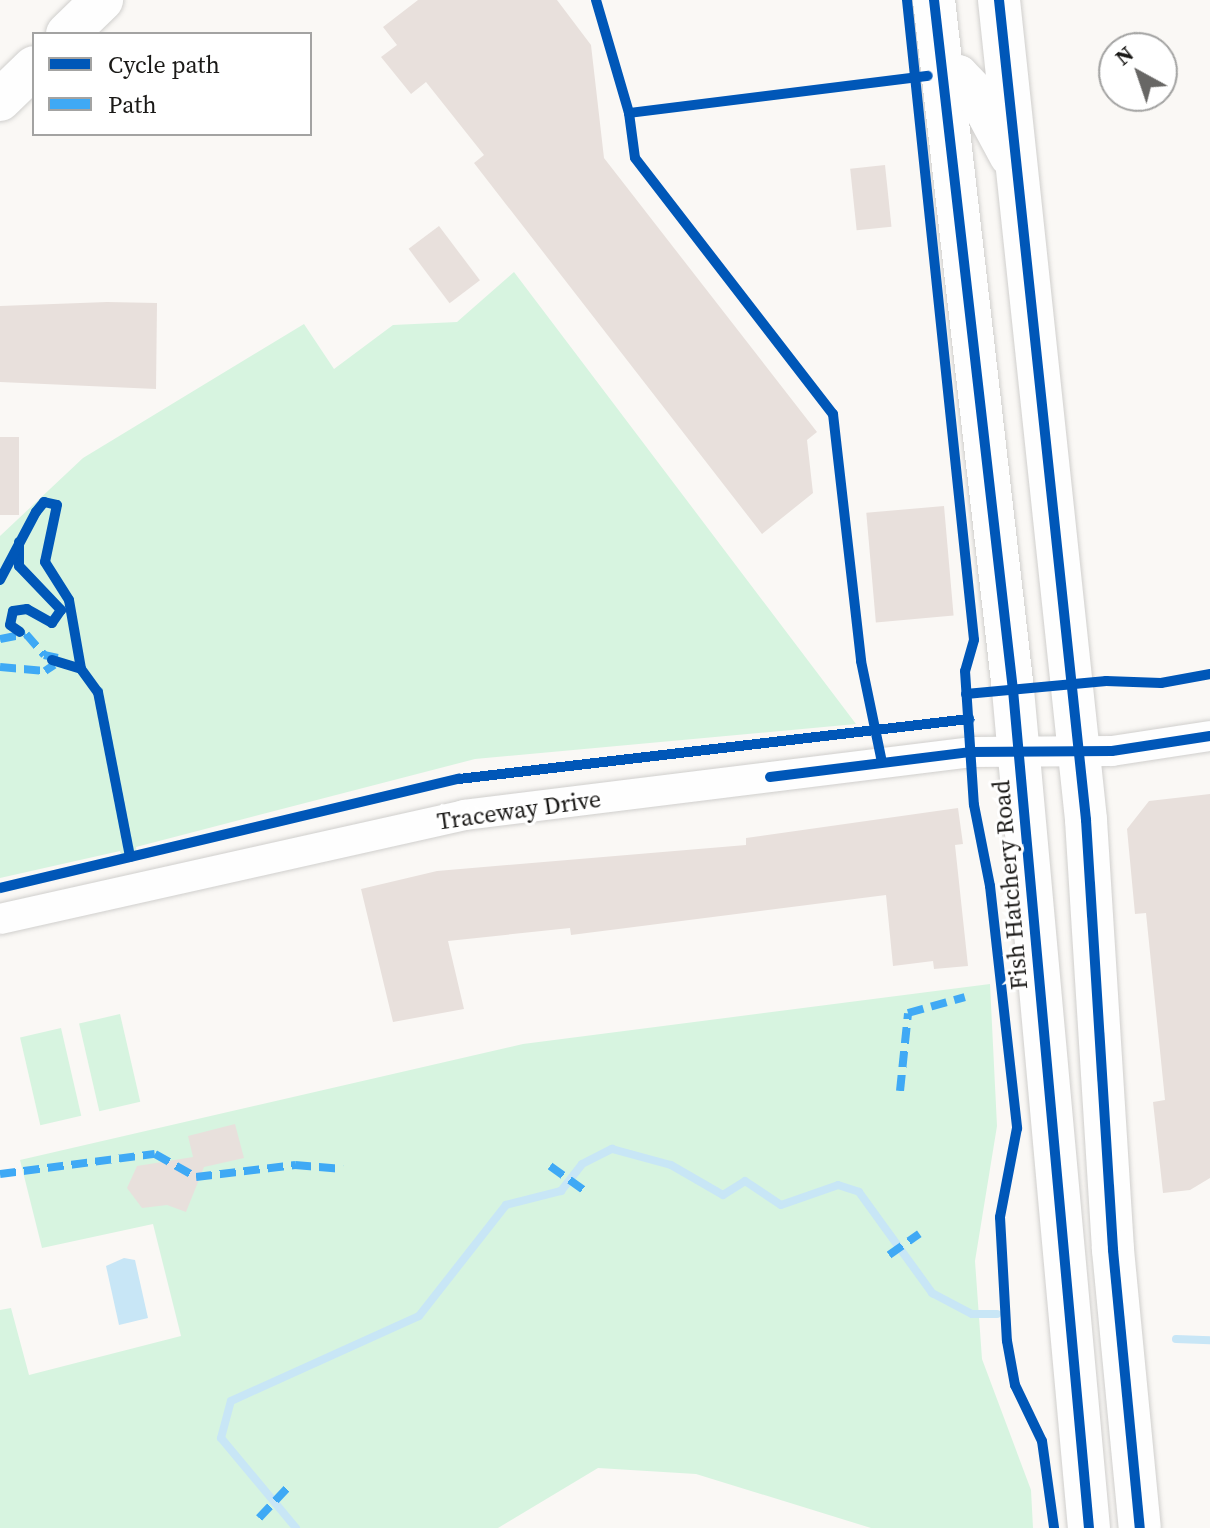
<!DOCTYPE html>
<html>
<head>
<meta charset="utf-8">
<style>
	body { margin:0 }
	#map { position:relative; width:1210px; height:1528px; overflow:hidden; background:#faf8f5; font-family:"Source Serif 4",serif }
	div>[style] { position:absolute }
	.green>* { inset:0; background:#d7f4e0; transform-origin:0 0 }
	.water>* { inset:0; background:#c8e6f6 }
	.stream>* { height:8px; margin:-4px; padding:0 4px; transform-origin:4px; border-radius:4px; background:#c8e6f6 }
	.building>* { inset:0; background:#e8e0dc; transform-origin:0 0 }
	.roads { filter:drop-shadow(0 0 2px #d0cfcd) drop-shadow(0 0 2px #d0cfcd) }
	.street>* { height:30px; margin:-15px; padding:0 15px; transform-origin:15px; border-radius:15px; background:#fefefe }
	.secondary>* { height:42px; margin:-21px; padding:0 21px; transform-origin:21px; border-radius:21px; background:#fefefe }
	.quiet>* { height:8px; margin-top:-4px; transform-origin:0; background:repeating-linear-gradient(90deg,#3fa9f5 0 16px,transparent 0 24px) }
	.cycleway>* { height:10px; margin:-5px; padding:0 5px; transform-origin:5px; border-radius:5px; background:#0057b8 }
	span { translate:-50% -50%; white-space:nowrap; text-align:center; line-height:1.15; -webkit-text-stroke:6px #fff; paint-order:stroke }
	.street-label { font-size:24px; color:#1a1917 }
	.legend { position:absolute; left:32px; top:32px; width:280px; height:104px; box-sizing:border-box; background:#fff; border:2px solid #a3a3a2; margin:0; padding:10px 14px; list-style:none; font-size:24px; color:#1a1917 }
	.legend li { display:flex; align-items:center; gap:16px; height:40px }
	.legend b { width:40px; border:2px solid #a3a3a2 }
	.north { position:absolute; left:1098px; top:32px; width:80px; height:80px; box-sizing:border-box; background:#fff; border:2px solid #a3a3a2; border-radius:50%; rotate:320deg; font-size:22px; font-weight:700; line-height:32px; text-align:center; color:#1a1917 }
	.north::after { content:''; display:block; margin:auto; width:28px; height:36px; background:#686765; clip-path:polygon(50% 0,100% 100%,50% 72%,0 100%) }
</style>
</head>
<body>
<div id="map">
	<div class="green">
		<div style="clip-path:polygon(514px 272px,856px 724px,475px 759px,136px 847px,137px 856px,122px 859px,120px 851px,0 878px,0 536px,83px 458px,304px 324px,334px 369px,393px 325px,457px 322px)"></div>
		<div style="clip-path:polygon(990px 984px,997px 1126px,975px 1261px,982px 1359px,1031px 1490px,1033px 1528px,871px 1528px,696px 1474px,598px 1468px,498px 1528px,0 1528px,0 1310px,11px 1308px,29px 1375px,181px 1336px,153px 1224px,42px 1248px,20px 1160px,523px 1044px)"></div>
		<div style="left:120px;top:1014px;width:90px;height:42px;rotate:77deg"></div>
		<div style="left:61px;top:1028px;width:90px;height:42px;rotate:77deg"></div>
	</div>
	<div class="water">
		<div style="clip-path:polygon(124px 1258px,135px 1260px,148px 1318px,119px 1325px,106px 1266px)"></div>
	</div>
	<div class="stream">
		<div style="left:1176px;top:1339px;width:34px;rotate:2deg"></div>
		<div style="left:296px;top:1528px;width:117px;rotate:-129.8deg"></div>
		<div style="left:221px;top:1438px;width:38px;rotate:-75deg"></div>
		<div style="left:231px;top:1401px;width:206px;rotate:-24.3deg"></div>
		<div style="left:419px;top:1316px;width:141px;rotate:-51.9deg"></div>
		<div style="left:506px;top:1205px;width:57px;rotate:-14.3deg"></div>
		<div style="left:561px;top:1191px;width:34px;rotate:-52deg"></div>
		<div style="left:582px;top:1164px;width:34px;rotate:-27deg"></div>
		<div style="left:612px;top:1149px;width:61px;rotate:15.2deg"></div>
		<div style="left:671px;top:1165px;width:60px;rotate:30deg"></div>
		<div style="left:723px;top:1195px;width:26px;rotate:-32deg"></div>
		<div style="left:745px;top:1181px;width:43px;rotate:33.7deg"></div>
		<div style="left:781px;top:1205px;width:60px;rotate:-19.3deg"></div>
		<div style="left:838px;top:1185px;width:22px;rotate:18deg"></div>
		<div style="left:859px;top:1192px;width:125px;rotate:54.1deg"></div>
		<div style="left:932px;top:1293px;width:45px;rotate:27.7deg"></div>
		<div style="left:972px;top:1314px;width:25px"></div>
	</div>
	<div class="building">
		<div style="clip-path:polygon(418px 0,557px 0,591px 45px,604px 158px,817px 432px,807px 440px,813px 493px,762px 534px,474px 163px,484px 155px,426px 82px,411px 94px,381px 57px,397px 45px,383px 27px)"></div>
		<div style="left:885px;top:165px;width:62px;height:35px;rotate:84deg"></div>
		<div style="left:439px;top:226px;width:68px;height:38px;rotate:53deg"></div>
		<div style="clip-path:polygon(107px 302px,157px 303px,156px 389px,0 382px,0 306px)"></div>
		<div style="left:0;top:437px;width:19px;height:78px"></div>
		<div style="left:944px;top:506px;width:110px;height:78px;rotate:85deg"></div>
		<div style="clip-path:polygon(1210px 794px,1210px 1178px,1190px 1190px,1163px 1193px,1153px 1102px,1165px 1100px,1146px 913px,1135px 914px,1127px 829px,1149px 801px)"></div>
		<div style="clip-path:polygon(958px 808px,963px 844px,955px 845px,968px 966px,934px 969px,933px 961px,893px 966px,886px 895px,571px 935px,570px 928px,448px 941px,464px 1009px,393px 1022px,361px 889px,437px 871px,746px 845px,746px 838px)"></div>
		<div style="clip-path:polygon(235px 1124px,244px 1158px,204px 1167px,186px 1212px,167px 1205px,142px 1208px,127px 1188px,137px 1166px,193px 1157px,188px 1136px)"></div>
	</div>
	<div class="roads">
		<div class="street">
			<div style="left:0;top:919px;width:476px;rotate:-12.6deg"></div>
			<div style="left:464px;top:815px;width:511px;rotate:-7.08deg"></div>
			<div style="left:971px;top:752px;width:141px;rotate:-0.4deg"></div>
			<div style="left:1112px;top:751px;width:99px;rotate:-8.7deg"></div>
		</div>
		<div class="secondary">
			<div style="left:934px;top:0;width:695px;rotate:83.47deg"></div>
			<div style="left:1013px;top:690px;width:841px;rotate:84.82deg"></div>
			<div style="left:999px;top:0;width:825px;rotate:83.94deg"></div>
			<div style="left:1086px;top:820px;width:431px;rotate:86.4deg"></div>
			<div style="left:1113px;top:1250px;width:279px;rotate:84.5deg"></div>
			<div style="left:67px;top:34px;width:49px;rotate:-44.2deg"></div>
			<div style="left:944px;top:74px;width:14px;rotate:8deg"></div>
			<div style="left:958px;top:76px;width:32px;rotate:46deg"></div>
			<div style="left:980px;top:99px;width:64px;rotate:61.8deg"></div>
			<div style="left:0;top:100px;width:47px;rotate:-44.1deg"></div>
		</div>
	</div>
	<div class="quiet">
		<div style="left:0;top:639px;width:26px;rotate:-11deg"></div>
		<div style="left:26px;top:634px;width:28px;rotate:49deg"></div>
		<div style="left:44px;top:655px;width:14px;rotate:12deg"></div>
		<div style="left:0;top:667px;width:45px;rotate:5.1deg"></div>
		<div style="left:45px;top:671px;width:11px;rotate:-34deg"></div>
		<div style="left:900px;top:1091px;width:78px;rotate:-84.1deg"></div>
		<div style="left:908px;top:1013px;width:59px;rotate:-15.7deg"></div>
		<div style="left:550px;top:1166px;width:43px;rotate:35.5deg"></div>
		<div style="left:0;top:1174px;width:156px;rotate:-7.4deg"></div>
		<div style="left:155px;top:1154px;width:47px;rotate:29.3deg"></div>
		<div style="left:196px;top:1177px;width:100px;rotate:-6.9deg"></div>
		<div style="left:295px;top:1165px;width:48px;rotate:4.8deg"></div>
		<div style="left:889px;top:1255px;width:37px;rotate:-35deg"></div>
		<div style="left:259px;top:1518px;width:45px;rotate:-46.8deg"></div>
	</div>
	<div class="cycleway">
		<div style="left:596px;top:0;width:118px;rotate:73.7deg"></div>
		<div style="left:629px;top:113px;width:301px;rotate:-7.1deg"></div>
		<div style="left:907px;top:0;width:643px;rotate:84.02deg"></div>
		<div style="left:974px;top:640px;width:32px;rotate:106deg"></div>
		<div style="left:965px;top:671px;width:134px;rotate:86.2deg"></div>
		<div style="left:974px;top:805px;width:83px;rotate:78.8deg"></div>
		<div style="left:990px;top:886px;width:244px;rotate:83.6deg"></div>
		<div style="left:1017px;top:1128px;width:91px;rotate:100.8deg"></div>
		<div style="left:1000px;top:1217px;width:124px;rotate:86.8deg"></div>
		<div style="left:1007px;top:1341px;width:45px;rotate:79.7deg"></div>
		<div style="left:1015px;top:1385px;width:62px;rotate:64.3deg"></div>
		<div style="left:1042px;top:1441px;width:88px;rotate:82.1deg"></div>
		<div style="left:934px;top:0;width:695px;rotate:83.47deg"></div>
		<div style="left:1013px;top:690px;width:841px;rotate:84.82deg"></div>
		<div style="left:999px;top:0;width:825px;rotate:83.94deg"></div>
		<div style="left:1086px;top:820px;width:431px;rotate:86.4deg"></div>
		<div style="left:1113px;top:1250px;width:279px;rotate:84.5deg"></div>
		<div style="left:629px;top:113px;width:45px;rotate:82.4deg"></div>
		<div style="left:635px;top:158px;width:324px;rotate:52.3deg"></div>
		<div style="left:833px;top:414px;width:249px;rotate:83.5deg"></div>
		<div style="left:861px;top:661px;width:103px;rotate:78.3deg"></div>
		<div style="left:19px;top:542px;width:24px;rotate:90deg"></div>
		<div style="left:19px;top:566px;width:61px;rotate:46.3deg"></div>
		<div style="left:61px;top:610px;width:16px;rotate:125deg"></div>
		<div style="left:52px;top:623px;width:29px;rotate:-151deg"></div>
		<div style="left:27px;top:609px;width:14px;rotate:172deg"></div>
		<div style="left:13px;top:611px;width:14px;rotate:102deg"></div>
		<div style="left:10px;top:625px;width:12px;rotate:35deg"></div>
		<div style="left:0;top:580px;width:77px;rotate:-62.1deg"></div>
		<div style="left:36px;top:512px;width:13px;rotate:-51deg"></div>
		<div style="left:44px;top:502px;width:13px;rotate:13deg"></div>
		<div style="left:57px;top:505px;width:58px;rotate:101.9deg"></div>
		<div style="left:45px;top:562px;width:45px;rotate:57.7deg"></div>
		<div style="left:69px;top:600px;width:70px;rotate:80.1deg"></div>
		<div style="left:52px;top:660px;width:30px;rotate:17deg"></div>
		<div style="left:81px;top:669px;width:29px;rotate:54deg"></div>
		<div style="left:98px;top:692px;width:168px;rotate:79deg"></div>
		<div style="left:966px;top:694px;width:141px;rotate:-5.3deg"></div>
		<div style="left:1106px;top:681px;width:55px;rotate:2.1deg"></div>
		<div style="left:1161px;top:683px;width:50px;rotate:-10.4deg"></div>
		<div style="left:770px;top:777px;width:203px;rotate:-7.1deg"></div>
		<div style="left:971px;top:752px;width:141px;rotate:-0.4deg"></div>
		<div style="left:1112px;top:751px;width:99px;rotate:-8.7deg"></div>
		<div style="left:0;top:888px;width:472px;rotate:-13.4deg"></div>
		<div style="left:459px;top:779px;width:514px;rotate:-6.71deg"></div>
	</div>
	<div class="street-label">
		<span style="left:519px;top:810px;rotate:-8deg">Traceway Drive</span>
		<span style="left:1010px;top:885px;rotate:-95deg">Fish Hatchery Road</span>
	</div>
	<ul class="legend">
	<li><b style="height:10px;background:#0057b8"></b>Cycle path</li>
	<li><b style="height:10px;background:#3fa9f5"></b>Path</li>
	</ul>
	<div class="north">N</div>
</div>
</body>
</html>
